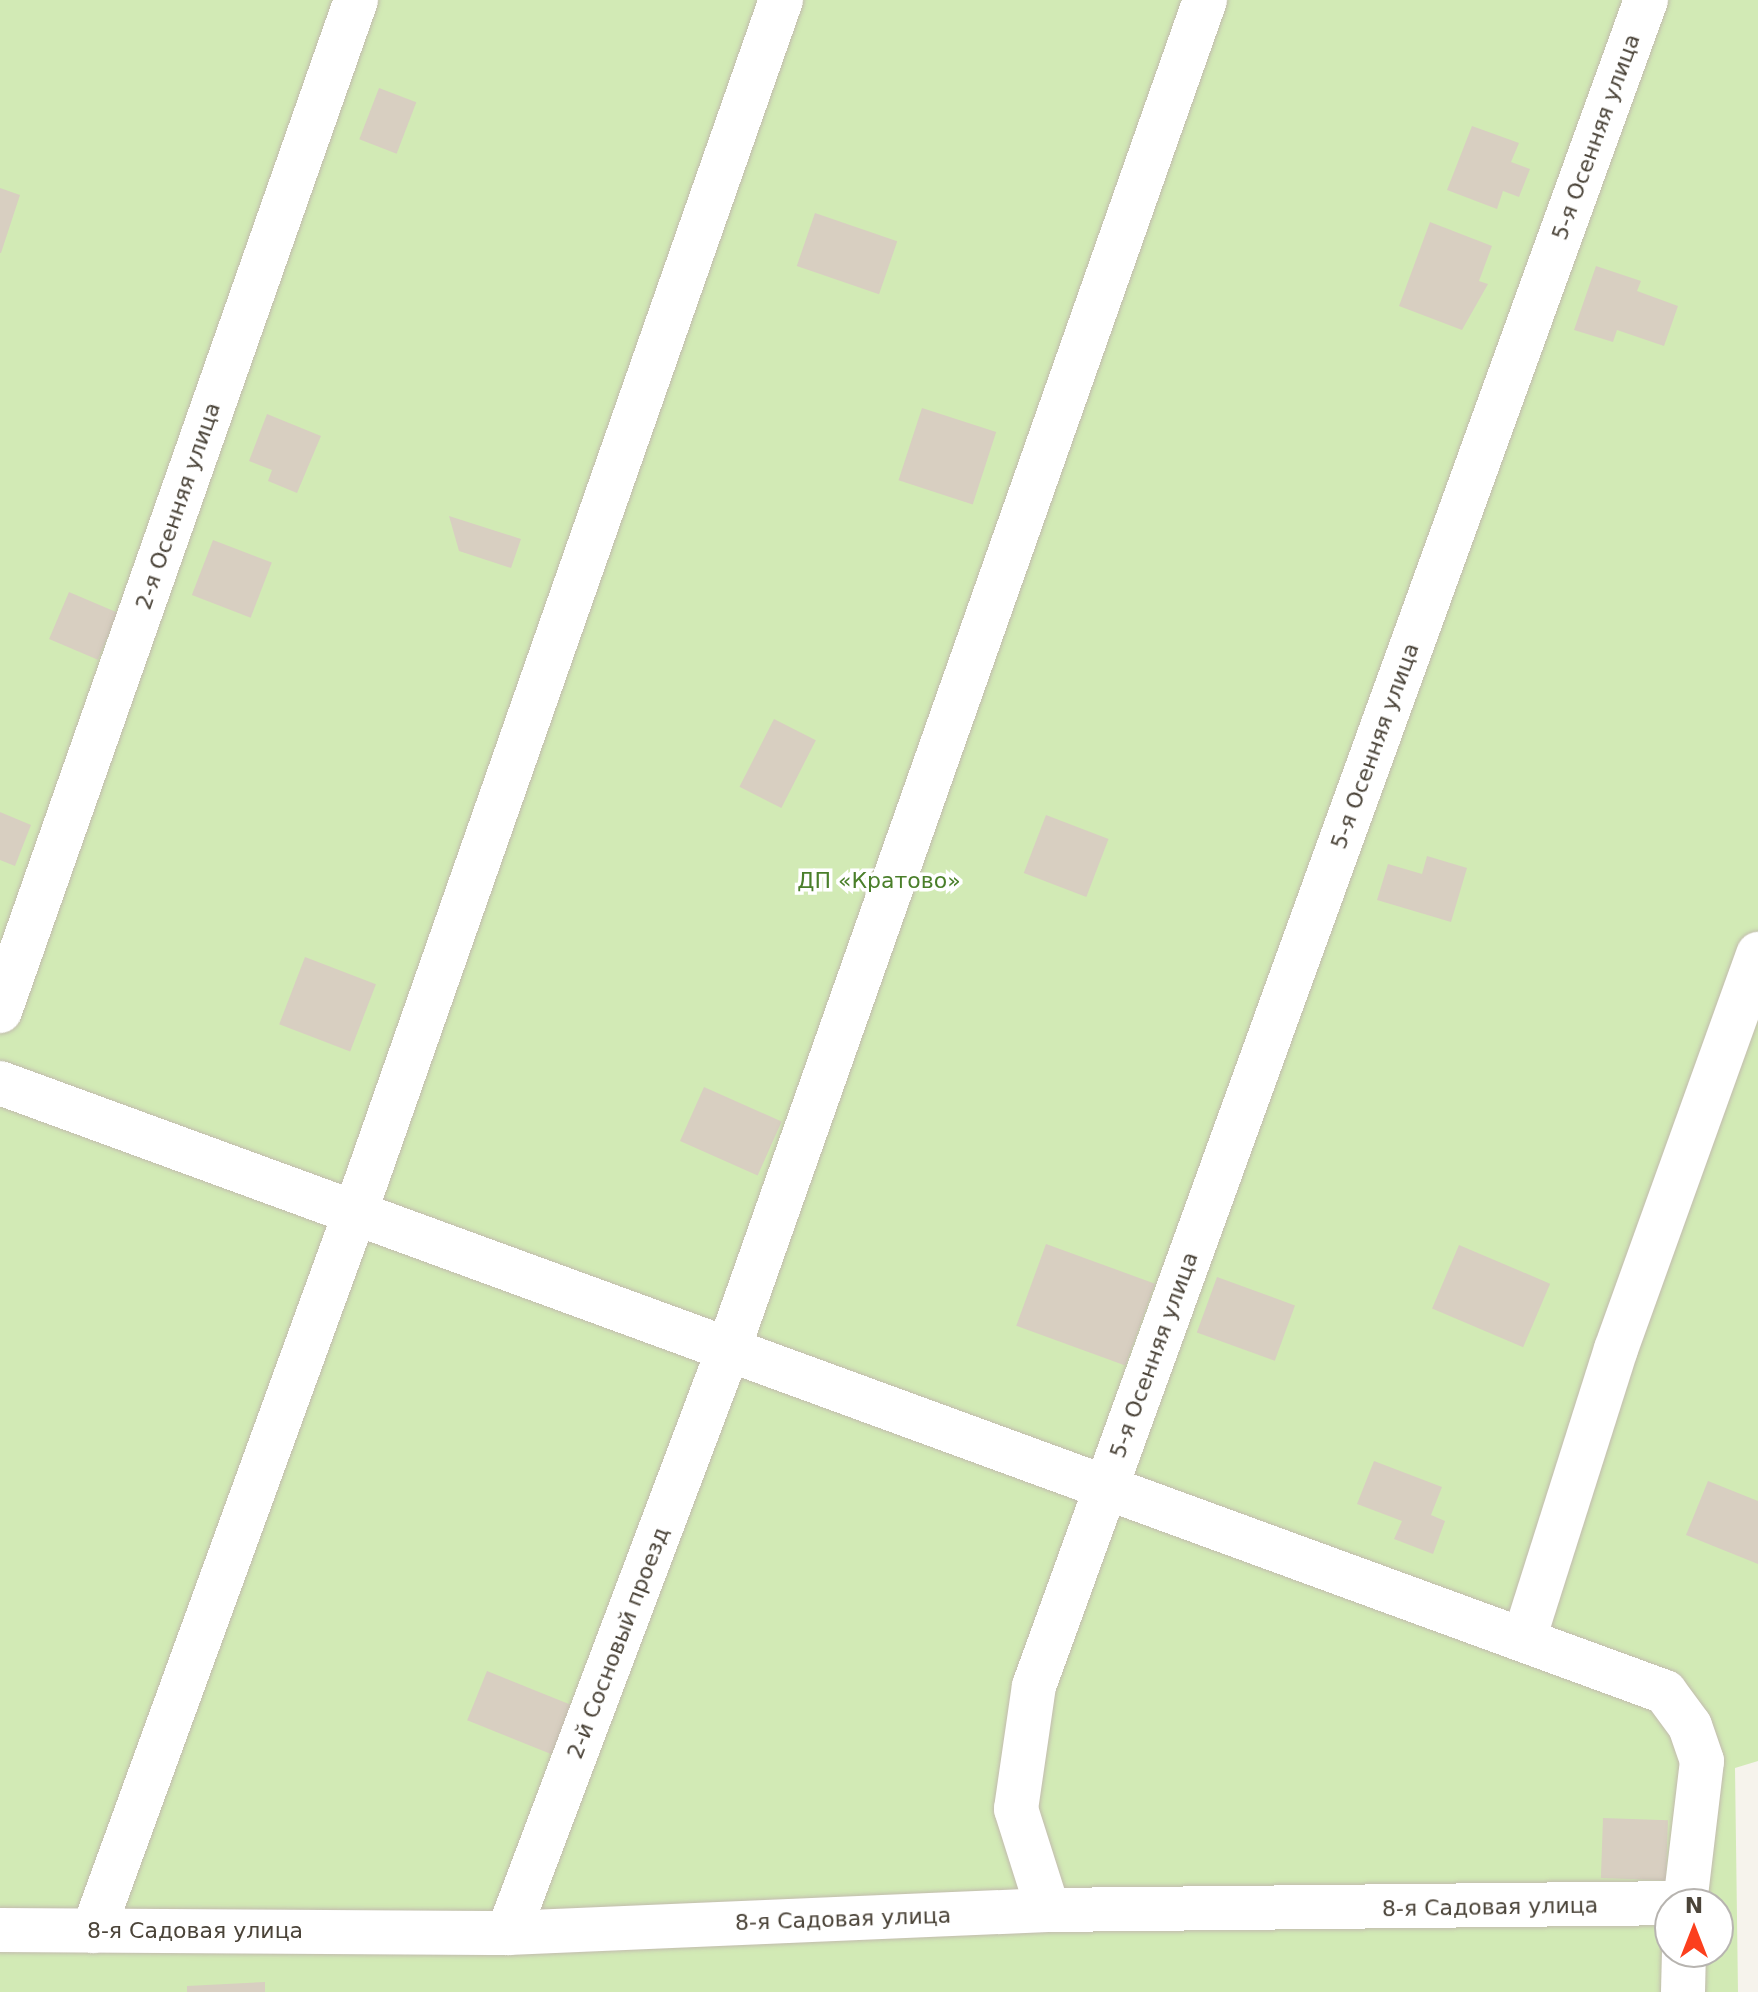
<!DOCTYPE html>
<html>
<head>
<meta charset="utf-8">
<style>
	body { margin:0 }
	#map { position:relative; width:1758px; height:1992px; overflow:hidden; background:#f6f3ec; font-family:"DejaVu Sans",sans-serif }
	div>[style] { position:absolute }
	.green>* { inset:0; background:#d2eab5 }
	.building>* { inset:0; background:#d8cfc1; transform-origin:0 0 }
	.roads { filter:drop-shadow(0 0 2px #c2bbae) drop-shadow(0 0 2px #c2bbae) }
	.minor>* { height:44px; margin:-22px; padding:0 22px; transform-origin:22px; border-radius:22px; background:#fff }
	span { translate:-50% -50%; white-space:nowrap; text-align:center; line-height:1.15; -webkit-text-stroke:7px #fff; paint-order:stroke }
	.street-label { font-size:22px; color:#4b4439 }
	.park-label { font-size:22px; color:#4a7f2a }
	.north { position:absolute; left:1654px; top:1888px; width:80px; height:80px; box-sizing:border-box; background:#fff; border:2px solid #b7b4b0; border-radius:50%; rotate:0deg; font-size:22px; font-weight:700; line-height:32px; text-align:center; color:#4b4439 }
	.north::after { content:''; display:block; margin:auto; width:28px; height:36px; background:#fc3f1d; clip-path:polygon(50% 0,100% 100%,50% 72%,0 100%) }
</style>
</head>
<body>
<div id="map">
	<div class="green">
		<div style="clip-path:polygon(evenodd,0 0,1758px 0,1758px 1761px,1735px 1768px,1738px 1992px,0 1992px,0 0,1670px 1904px,1718px 1904px,1718px 1952px,1670px 1952px,1670px 1904px)"></div>
	</div>
	<div class="building">
		<div style="left:379px;top:88px;width:40px;height:55px;rotate:21deg"></div>
		<div style="clip-path:polygon(1472px 126px,1519px 143px,1511px 162px,1530px 169px,1519px 197px,1503px 191px,1497px 209px,1447px 190px)"></div>
		<div style="clip-path:polygon(0 188px,20px 195px,1px 253px,0 253px)"></div>
		<div style="left:815px;top:213px;width:87px;height:56px;rotate:19deg"></div>
		<div style="clip-path:polygon(1430px 222px,1492px 246px,1479px 281px,1488px 284px,1462px 330px,1399px 306px)"></div>
		<div style="clip-path:polygon(1596px 266px,1641px 281px,1637px 291px,1678px 306px,1664px 346px,1617px 330px,1613px 342px,1574px 330px)"></div>
		<div style="left:922px;top:408px;width:78px;height:76px;rotate:18deg"></div>
		<div style="clip-path:polygon(267px 414px,321px 436px,297px 493px,268px 481px,272px 470px,249px 461px)"></div>
		<div style="clip-path:polygon(449px 516px,521px 539px,511px 568px,459px 551px)"></div>
		<div style="left:213px;top:540px;width:63px;height:59px;rotate:21deg"></div>
		<div style="left:69px;top:592px;width:53px;height:51px;rotate:23deg"></div>
		<div style="left:774px;top:719px;width:47px;height:76px;rotate:27deg"></div>
		<div style="clip-path:polygon(0 812px,31px 825px,15px 866px,0 860px)"></div>
		<div style="left:1046px;top:815px;width:67px;height:62px;rotate:21deg"></div>
		<div style="clip-path:polygon(1427px 856px,1467px 868px,1451px 922px,1377px 900px,1388px 864px,1422px 874px)"></div>
		<div style="left:305px;top:957px;width:76px;height:72px;rotate:21deg"></div>
		<div style="left:704px;top:1087px;width:85px;height:59px;rotate:24deg"></div>
		<div style="left:1046px;top:1244px;width:116px;height:87px;rotate:20deg"></div>
		<div style="left:1459px;top:1245px;width:99px;height:69px;rotate:23deg"></div>
		<div style="left:1217px;top:1277px;width:83px;height:59px;rotate:20deg"></div>
		<div style="clip-path:polygon(1374px 1461px,1442px 1487px,1431px 1515px,1445px 1521px,1433px 1554px,1394px 1539px,1402px 1521px,1357px 1504px)"></div>
		<div style="clip-path:polygon(1708px 1481px,1758px 1501px,1758px 1564px,1686px 1535px)"></div>
		<div style="left:487px;top:1671px;width:91px;height:53px;rotate:22deg"></div>
		<div style="left:1603px;top:1818px;width:65px;height:60px;rotate:2deg"></div>
		<div style="clip-path:polygon(265px 1982px,265px 1992px,187px 1992px,187px 1986px)"></div>
	</div>
	<div class="roads">
		<div class="minor">
			<div style="left:0;top:1011px;width:1072px;rotate:-70.6deg"></div>
			<div style="left:0;top:1083px;width:1773px;rotate:20.09deg"></div>
			<div style="left:1665px;top:1692px;width:42px;rotate:53.7deg"></div>
			<div style="left:1690px;top:1726px;width:37px;rotate:71deg"></div>
			<div style="left:1702px;top:1761px;width:144px;rotate:96.8deg"></div>
			<div style="left:1524px;top:1639px;width:304px;rotate:-72.4deg"></div>
			<div style="left:1616px;top:1349px;width:420px;rotate:-70.2deg"></div>
			<div style="left:1048px;top:1910px;width:106px;rotate:-107.6deg"></div>
			<div style="left:1016px;top:1809px;width:124px;rotate:-81.7deg"></div>
			<div style="left:1034px;top:1686px;width:1794px;rotate:-70.05deg"></div>
			<div style="left:0;top:1930px;width:508px;rotate:0.34deg"></div>
			<div style="left:508px;top:1933px;width:540px;rotate:-2.44deg"></div>
			<div style="left:1048px;top:1910px;width:637px;rotate:-0.63deg"></div>
			<div style="left:93px;top:1931px;width:764px;rotate:-69.95deg"></div>
			<div style="left:355px;top:1213px;width:1286px;rotate:-70.65deg"></div>
			<div style="left:508px;top:1933px;width:620px;rotate:-69.31deg"></div>
			<div style="left:727px;top:1353px;width:1435px;rotate:-70.54deg"></div>
			<div style="left:1683px;top:1992px;width:40px;rotate:-88.6deg"></div>
		</div>
	</div>
	<div class="street-label">
		<span style="left:1596px;top:137px;rotate:-70deg">5-я Осенняя улица</span>
		<span style="left:178px;top:506px;rotate:-71deg">2-я Осенняя улица</span>
		<span style="left:1375px;top:746px;rotate:-70deg">5-я Осенняя улица</span>
		<span style="left:1154px;top:1355px;rotate:-70deg">5-я Осенняя улица</span>
		<span style="left:618px;top:1643px;rotate:-69deg">2-й Сосновый проезд</span>
		<span style="left:1490px;top:1907px;rotate:-1deg">8-я Садовая улица</span>
		<span style="left:843px;top:1919px;rotate:-2deg">8-я Садовая улица</span>
		<span style="left:195px;top:1931px">8-я Садовая улица</span>
	</div>
	<div class="park-label">
		<span style="left:879px;top:881px">ДП «Кратово»</span>
	</div>
	<div class="north">N</div>
</div>
</body>
</html>
